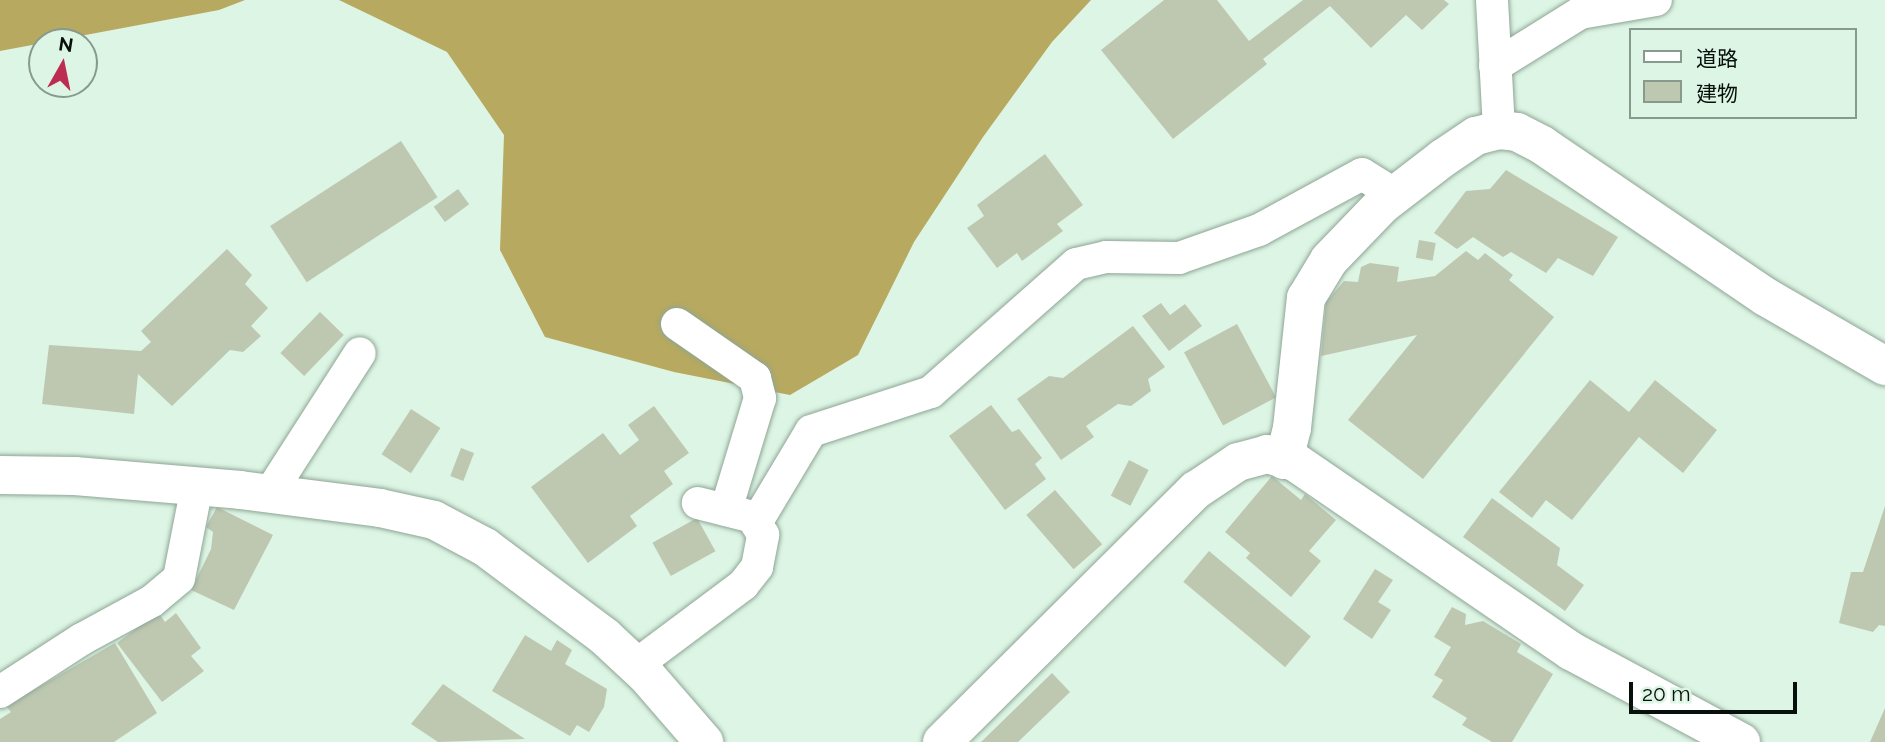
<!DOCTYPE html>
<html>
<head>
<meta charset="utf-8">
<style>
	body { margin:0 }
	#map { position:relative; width:1885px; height:742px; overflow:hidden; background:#ddf5e4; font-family:Raleway,"Noto Sans JP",sans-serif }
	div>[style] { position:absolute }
	.forest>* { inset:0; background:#b7a95f }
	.building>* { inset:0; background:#bec8b1; transform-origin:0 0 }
	.roads { filter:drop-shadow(0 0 2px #8ea596) drop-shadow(0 0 2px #8ea596) }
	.lane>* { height:32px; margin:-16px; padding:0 16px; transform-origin:16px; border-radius:16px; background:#fff }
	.street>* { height:38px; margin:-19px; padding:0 19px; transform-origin:19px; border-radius:19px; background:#fff }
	span { translate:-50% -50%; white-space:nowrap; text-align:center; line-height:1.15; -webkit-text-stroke:7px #ddf5e4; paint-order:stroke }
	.legend { position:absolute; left:1629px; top:28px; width:228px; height:91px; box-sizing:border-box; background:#ddf5e4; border:2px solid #88998d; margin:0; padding:9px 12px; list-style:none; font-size:21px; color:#08100b }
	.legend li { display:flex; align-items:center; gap:14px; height:35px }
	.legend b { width:35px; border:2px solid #88998d }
	.north { position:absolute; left:28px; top:28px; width:70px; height:70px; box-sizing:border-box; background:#ddf5e4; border:2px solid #88998d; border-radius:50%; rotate:9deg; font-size:19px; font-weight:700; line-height:28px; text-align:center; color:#08100b }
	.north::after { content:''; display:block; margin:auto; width:24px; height:32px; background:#bd2d51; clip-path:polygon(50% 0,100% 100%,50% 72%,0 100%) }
	.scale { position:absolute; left:1629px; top:682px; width:168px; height:32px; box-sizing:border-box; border:4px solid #08100b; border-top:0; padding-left:9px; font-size:21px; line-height:24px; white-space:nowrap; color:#08100b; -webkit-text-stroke:5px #ddf5e4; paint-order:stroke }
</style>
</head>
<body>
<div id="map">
	<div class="forest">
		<div style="clip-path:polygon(0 0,245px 0,219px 10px,0 51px)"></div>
		<div style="clip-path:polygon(339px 0,1091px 0,1052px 42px,983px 137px,914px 242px,858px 355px,790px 395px,674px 372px,545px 337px,500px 250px,504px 135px,447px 52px)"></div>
	</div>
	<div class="building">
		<div style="clip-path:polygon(1164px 0,1217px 0,1249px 41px,1303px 0,1444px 0,1449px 4px,1422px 30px,1406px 15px,1371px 48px,1330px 6px,1263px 59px,1267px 64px,1173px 139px,1101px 50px)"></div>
		<div style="left:401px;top:141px;width:67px;height:156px;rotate:57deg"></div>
		<div style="clip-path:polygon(1045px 154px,1083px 205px,1057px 224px,1063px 231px,1022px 261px,1017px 253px,997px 268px,967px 228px,984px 216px,977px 205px)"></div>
		<div style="clip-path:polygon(1506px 170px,1618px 237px,1593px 276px,1558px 258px,1546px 273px,1511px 252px,1503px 257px,1473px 237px,1457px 249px,1434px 233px,1466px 191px,1490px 189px)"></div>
		<div style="left:458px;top:189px;width:19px;height:30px;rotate:54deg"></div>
		<div style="left:1419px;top:240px;width:17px;height:18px;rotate:10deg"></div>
		<div style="clip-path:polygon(227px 249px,252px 275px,245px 284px,268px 308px,251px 326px,261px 336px,243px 352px,230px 350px,172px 406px,138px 374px,134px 414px,42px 404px,49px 345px,141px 351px,151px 342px,141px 331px)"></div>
		<div style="clip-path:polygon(1466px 251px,1478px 260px,1485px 253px,1513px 275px,1509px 280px,1554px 317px,1423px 479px,1348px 420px,1417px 335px,1321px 356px,1326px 302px,1344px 281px,1358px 282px,1361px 267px,1370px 263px,1399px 267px,1397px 282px,1435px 276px)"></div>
		<div style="clip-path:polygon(1161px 303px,1170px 315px,1185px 304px,1202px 326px,1169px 351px,1142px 316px)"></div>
		<div style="left:320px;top:312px;width:33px;height:57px;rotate:44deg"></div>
		<div style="left:1237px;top:324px;width:83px;height:60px;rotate:62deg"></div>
		<div style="clip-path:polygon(1133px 326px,1165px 367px,1148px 379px,1151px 391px,1131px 406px,1118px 404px,1086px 426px,1094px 437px,1061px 460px,1017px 399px,1049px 376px,1063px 378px)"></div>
		<div style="clip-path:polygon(1590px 380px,1629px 412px,1655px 380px,1717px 430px,1683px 473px,1639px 437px,1572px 520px,1546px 500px,1532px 518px,1499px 492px)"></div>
		<div style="clip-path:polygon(991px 405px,1012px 432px,1019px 429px,1042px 458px,1035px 464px,1046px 479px,1005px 510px,949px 436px)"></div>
		<div style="clip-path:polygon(654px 406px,689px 453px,664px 471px,673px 484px,630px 516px,637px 526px,588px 563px,531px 487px,603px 433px,620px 455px,639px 440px,628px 425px)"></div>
		<div style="left:411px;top:409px;width:35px;height:54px;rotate:33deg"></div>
		<div style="left:461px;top:448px;width:14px;height:30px;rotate:21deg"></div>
		<div style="left:1129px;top:460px;width:22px;height:40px;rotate:27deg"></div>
		<div style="clip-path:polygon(1272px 476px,1301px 500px,1305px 494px,1336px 520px,1309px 551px,1321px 561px,1291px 597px,1246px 558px,1250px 553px,1225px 532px)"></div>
		<div style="left:1055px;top:490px;width:72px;height:38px;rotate:49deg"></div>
		<div style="clip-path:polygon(1492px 498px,1560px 548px,1557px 565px,1584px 585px,1565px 611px,1463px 537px)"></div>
		<div style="clip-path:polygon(1885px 506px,1885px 626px,1879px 625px,1873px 632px,1839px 623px,1851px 572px,1863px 572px)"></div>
		<div style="clip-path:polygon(217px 507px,273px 535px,234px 610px,191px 590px,211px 549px,213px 532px,206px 527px)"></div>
		<div style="left:697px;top:518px;width:38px;height:51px;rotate:61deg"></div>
		<div style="left:1209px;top:551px;width:133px;height:40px;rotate:40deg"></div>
		<div style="clip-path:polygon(1375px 569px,1393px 580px,1378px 602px,1391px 610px,1372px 639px,1343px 619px)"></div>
		<div style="clip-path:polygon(1452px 607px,1466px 614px,1465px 625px,1483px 621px,1521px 644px,1517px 652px,1553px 674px,1512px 742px,1492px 742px,1462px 725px,1467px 718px,1432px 697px,1443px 680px,1434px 675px,1451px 647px,1434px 637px)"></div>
		<div style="clip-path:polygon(158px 612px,165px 622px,176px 613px,201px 648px,191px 656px,204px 671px,162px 702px,117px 643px)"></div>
		<div style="clip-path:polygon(525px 635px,551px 651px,557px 640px,572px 650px,565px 664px,607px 689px,604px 707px,589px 732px,577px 725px,570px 736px,492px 691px)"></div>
		<div style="clip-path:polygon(115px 643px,157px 713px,114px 742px,0 742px,0 719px,11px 712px,6px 706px)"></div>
		<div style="clip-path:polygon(1052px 673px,1070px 692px,1018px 742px,981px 742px)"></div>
		<div style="clip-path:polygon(443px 684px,465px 699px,525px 739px,438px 742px,411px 724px)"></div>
		<div style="clip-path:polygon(1885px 708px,1885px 742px,1870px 742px)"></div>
	</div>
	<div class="roads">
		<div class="lane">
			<div style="left:1492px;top:0;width:130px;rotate:86.9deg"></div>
			<div style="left:1495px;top:66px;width:100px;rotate:-31.9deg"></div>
			<div style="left:1580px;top:13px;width:77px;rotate:-9.7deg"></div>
			<div style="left:677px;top:324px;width:95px;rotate:34.7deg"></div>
			<div style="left:755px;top:378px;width:21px;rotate:76deg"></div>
			<div style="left:760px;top:398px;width:117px;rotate:106.9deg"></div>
			<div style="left:270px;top:493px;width:166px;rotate:-57.3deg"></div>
			<div style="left:756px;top:523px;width:107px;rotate:-59.1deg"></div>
			<div style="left:811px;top:431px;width:126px;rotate:-18deg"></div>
			<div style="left:931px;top:392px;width:193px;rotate:-41.4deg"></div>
			<div style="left:1076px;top:264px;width:31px;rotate:-13deg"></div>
			<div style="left:1106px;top:257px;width:73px;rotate:0.8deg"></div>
			<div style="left:1179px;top:258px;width:85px;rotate:-19.3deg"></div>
			<div style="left:1259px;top:230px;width:117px;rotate:-28.5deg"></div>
			<div style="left:1362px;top:174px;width:39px;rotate:32deg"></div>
			<div style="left:636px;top:665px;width:134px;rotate:-36.8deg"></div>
			<div style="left:743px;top:585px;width:23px;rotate:-52deg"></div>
			<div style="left:757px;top:567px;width:33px;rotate:-79deg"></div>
			<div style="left:763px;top:535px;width:21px;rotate:-119deg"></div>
			<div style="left:753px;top:517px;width:57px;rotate:-165.7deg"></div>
			<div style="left:0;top:692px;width:98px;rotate:-32.9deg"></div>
			<div style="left:82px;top:639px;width:80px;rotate:-28.5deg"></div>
			<div style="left:152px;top:601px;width:35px;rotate:-40deg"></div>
			<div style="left:179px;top:578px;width:94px;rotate:-78.9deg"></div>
		</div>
		<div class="street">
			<div style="left:1284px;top:460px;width:33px;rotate:-76deg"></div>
			<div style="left:1292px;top:428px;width:131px;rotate:-83.9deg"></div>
			<div style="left:1306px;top:298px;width:44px;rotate:-58.8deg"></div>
			<div style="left:1329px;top:260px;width:76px;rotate:-46.1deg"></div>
			<div style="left:1382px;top:205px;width:77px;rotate:-37.6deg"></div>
			<div style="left:1443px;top:158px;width:40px;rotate:-34deg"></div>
			<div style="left:1476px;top:136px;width:24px;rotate:-15deg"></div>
			<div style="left:1499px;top:130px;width:18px;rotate:6deg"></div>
			<div style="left:1517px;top:132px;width:28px;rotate:27deg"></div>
			<div style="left:1542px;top:145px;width:271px;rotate:34.2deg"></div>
			<div style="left:1766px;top:297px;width:138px;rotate:30.1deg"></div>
			<div style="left:0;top:475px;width:75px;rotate:0.8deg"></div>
			<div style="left:75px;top:476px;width:166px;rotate:4.8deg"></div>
			<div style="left:240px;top:490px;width:141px;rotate:7.3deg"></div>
			<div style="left:380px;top:508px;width:55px;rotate:12.5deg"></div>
			<div style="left:434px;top:520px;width:58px;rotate:27.9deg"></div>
			<div style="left:485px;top:547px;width:149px;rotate:36.8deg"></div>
			<div style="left:604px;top:636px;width:57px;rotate:42.9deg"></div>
			<div style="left:646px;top:675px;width:89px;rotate:49.1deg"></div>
			<div style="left:942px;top:742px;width:358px;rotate:-44.8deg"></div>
			<div style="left:1196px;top:490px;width:50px;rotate:-33.7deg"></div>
			<div style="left:1238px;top:462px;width:30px;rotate:-15deg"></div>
			<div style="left:1267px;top:454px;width:29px;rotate:16deg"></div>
			<div style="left:1295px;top:462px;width:335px;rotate:34.4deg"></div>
			<div style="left:1571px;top:651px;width:193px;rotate:28.2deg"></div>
		</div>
	</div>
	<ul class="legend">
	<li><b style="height:9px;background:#fff"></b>道路</li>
	<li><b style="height:19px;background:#bec8b1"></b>建物</li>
	</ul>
	<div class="north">N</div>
	<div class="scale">20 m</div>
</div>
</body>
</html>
